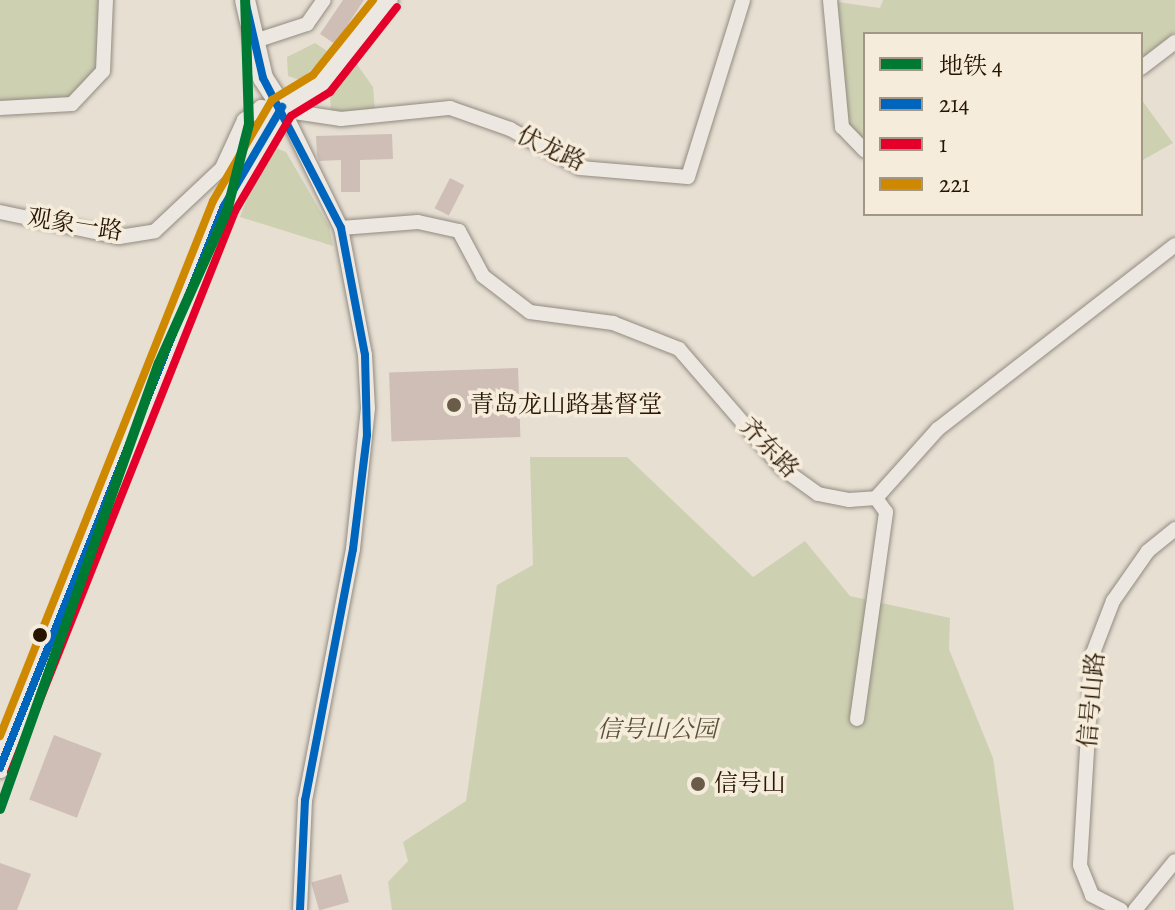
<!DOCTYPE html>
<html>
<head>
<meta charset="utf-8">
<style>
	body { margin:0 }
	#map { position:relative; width:1175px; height:910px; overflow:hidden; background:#e7dfd2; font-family:Alegreya,"Noto Serif SC",serif }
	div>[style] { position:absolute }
	.green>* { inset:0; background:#ced0b2 }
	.building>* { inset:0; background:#cfbeb5; transform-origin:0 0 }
	.roads { filter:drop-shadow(0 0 2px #928b81) drop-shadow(0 0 2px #928b81) }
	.street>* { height:14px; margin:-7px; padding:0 7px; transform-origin:7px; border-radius:7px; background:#ece8e1 }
	.secondary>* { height:20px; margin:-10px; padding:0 10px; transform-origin:10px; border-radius:10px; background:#ece8e1 }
	.bus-1>* { height:8px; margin:-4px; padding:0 4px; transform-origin:4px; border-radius:4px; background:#0065bd }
	.bus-2>* { height:8px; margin:-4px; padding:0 4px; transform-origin:4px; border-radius:4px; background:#e4002b }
	.bus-3>* { height:8px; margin:-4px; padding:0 4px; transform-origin:4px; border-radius:4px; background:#ce8900 }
	.metro-1>* { height:10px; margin:-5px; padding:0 5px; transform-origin:5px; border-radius:5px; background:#007a33 }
	.dots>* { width:22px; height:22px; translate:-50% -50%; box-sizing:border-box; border:4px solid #f5ecdc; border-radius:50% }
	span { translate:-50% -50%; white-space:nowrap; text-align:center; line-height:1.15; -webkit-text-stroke:7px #f5ecdc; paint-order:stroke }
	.street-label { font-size:24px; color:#281500 }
	.poi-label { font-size:24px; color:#281500 }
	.left { translate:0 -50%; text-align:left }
	.park-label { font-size:24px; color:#5b5235; font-style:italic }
	.legend { position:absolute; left:863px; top:32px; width:280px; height:184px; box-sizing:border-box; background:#f5ecdc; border:2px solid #a39684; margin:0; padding:10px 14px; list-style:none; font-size:24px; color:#281500 }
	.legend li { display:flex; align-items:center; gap:16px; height:40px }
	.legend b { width:40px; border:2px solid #a39684 }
</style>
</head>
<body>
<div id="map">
	<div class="green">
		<div style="clip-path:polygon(0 0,106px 0,103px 71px,72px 104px,0 108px)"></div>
		<div style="clip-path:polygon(883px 0,1175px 0,1175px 32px,1141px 60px,1141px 34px,865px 34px,865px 144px,851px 144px,831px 1px,880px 8px)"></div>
		<div style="clip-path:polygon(315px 43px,330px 53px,300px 80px,288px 76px,287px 57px)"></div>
		<div style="clip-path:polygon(356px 63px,373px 87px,375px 110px,331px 112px,330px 95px)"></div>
		<div style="clip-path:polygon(1141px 99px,1173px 143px,1141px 161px)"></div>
		<div style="clip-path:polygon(276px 148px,286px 152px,329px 226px,333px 246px,240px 217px,265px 153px)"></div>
		<div style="clip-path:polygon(530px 457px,627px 457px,753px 577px,805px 541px,850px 596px,950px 618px,949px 649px,993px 758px,1014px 910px,392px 910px,388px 882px,408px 861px,403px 842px,466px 801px,497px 585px,533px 565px)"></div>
	</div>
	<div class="building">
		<div style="clip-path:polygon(343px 0,364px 0,335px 44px,320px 34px)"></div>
		<div style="clip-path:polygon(392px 134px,393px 159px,360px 160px,360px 192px,341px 192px,341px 160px,319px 161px,317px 155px,316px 136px)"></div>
		<div style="left:450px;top:178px;width:16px;height:34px;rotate:27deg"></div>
		<div style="left:518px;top:368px;width:69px;height:129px;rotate:88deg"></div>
		<div style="left:54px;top:735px;width:51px;height:69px;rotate:21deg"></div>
		<div style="clip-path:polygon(0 863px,31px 874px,17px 910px,0 910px)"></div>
		<div style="left:341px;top:874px;width:29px;height:31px;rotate:74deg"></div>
	</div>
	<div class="roads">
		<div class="street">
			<div style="left:830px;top:0;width:128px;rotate:84.6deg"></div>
			<div style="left:842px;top:127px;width:33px;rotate:46deg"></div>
			<div style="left:255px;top:41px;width:55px;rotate:-18.1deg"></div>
			<div style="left:307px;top:24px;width:29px;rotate:-55deg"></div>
			<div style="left:1141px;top:68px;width:43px;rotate:-37.4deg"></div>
			<div style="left:282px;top:107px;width:135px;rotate:64deg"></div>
			<div style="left:341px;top:228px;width:129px;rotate:79.3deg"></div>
			<div style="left:365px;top:355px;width:53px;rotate:86.8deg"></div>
			<div style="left:368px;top:408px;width:142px;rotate:96.1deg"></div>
			<div style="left:353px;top:549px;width:256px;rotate:100.8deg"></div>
			<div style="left:305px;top:800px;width:110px;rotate:92.6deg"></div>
			<div style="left:0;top:108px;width:72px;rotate:-3.2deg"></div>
			<div style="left:72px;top:104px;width:45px;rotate:-46.8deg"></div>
			<div style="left:103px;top:71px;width:71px;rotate:-87.6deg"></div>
			<div style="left:0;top:212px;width:122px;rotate:11.9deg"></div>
			<div style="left:119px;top:237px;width:36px;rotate:-9deg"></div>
			<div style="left:155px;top:231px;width:92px;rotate:-43.2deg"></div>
			<div style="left:222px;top:168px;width:53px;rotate:-65.4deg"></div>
			<div style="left:244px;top:120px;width:21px;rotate:-37deg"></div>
			<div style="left:261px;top:107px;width:81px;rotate:8.5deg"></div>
			<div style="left:341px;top:119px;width:110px;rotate:-5.8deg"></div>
			<div style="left:450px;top:108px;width:64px;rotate:19.3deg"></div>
			<div style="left:510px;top:129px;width:80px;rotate:29.1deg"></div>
			<div style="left:580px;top:168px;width:108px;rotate:4.8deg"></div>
			<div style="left:688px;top:177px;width:185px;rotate:-72.7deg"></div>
			<div style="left:341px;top:228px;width:77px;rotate:-4.5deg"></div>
			<div style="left:418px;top:222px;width:42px;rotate:12.4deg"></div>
			<div style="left:459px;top:231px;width:51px;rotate:61.9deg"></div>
			<div style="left:483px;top:276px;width:59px;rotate:37.5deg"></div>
			<div style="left:530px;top:312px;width:84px;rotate:7.5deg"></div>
			<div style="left:613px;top:323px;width:71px;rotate:21.5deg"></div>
			<div style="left:679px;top:349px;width:157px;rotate:49.1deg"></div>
			<div style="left:782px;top:468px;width:44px;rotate:35.8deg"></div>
			<div style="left:818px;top:494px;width:32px;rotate:11deg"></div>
			<div style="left:849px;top:500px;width:27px;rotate:-4deg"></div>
			<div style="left:876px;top:498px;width:93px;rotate:-48.1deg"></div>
			<div style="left:938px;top:429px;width:300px;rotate:-37.8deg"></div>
			<div style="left:857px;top:719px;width:209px;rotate:-82deg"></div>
			<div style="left:886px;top:512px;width:17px;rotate:-126deg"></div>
			<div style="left:1121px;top:910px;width:33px;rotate:-153deg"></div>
			<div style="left:1092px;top:895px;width:32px;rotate:-112deg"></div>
			<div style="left:1080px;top:865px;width:212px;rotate:-86.5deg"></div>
			<div style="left:1093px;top:653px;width:56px;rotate:-69deg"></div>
			<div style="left:1113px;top:601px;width:61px;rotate:-55deg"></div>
			<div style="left:1148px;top:551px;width:35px;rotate:-39deg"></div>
			<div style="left:1135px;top:910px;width:63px;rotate:-50.8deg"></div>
		</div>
		<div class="secondary">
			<div style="left:245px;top:0;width:80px;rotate:77deg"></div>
			<div style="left:263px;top:78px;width:35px;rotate:57deg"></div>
			<div style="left:0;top:768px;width:605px;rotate:-68.27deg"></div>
			<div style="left:224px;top:206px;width:115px;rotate:-59.6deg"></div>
			<div style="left:282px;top:107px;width:45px;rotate:-30.5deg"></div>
			<div style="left:321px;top:84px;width:107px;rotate:-51.4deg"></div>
		</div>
	</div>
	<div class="bus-1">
		<div style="left:245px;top:0;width:80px;rotate:77deg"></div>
		<div style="left:263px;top:78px;width:169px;rotate:62.5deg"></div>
		<div style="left:341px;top:228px;width:129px;rotate:79.3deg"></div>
		<div style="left:365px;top:355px;width:80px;rotate:88.6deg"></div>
		<div style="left:367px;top:435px;width:115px;rotate:97deg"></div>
		<div style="left:353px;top:549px;width:256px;rotate:100.8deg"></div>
		<div style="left:305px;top:800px;width:110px;rotate:92.6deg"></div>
		<div style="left:0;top:768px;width:605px;rotate:-68.27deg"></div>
		<div style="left:224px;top:206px;width:115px;rotate:-59.6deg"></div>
	</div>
	<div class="bus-2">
		<div style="left:11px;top:772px;width:604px;rotate:-68.23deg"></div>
		<div style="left:235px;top:211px;width:110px;rotate:-59.5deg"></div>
		<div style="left:291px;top:116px;width:46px;rotate:-31.6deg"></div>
		<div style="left:330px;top:92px;width:108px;rotate:-51.8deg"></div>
	</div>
	<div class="bus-3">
		<div style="left:0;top:736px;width:576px;rotate:-68.29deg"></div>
		<div style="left:213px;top:201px;width:117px;rotate:-59.7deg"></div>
		<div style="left:272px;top:100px;width:48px;rotate:-31.4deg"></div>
		<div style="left:313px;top:75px;width:96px;rotate:-51.3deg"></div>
	</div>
	<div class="metro-1">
		<div style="left:0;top:809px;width:473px;rotate:-70.4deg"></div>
		<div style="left:159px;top:363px;width:167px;rotate:-65.9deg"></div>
		<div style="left:227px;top:211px;width:90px;rotate:-75.8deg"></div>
		<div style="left:249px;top:124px;width:124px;rotate:-91.8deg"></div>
	</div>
	<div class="dots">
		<div style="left:454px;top:405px;background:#6b5c4a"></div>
		<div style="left:40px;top:635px;background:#281500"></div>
		<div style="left:698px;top:784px;background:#6b5c4a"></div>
	</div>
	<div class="street-label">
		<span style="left:551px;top:149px;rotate:25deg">伏龙路</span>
		<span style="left:75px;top:225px;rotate:9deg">观象一路</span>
		<span style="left:769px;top:448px;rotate:46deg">齐东路</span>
		<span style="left:1092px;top:700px;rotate:-85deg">信号山路</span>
	</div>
	<div class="poi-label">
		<span class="left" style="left:470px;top:405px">青岛龙山路基督堂</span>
		<span class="left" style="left:714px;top:784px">信号山</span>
	</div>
	<div class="park-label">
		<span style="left:657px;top:730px">信号山公园</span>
	</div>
	<ul class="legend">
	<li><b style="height:10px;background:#007a33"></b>地铁 4</li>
	<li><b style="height:10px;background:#0065bd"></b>214</li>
	<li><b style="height:10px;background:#e4002b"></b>1</li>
	<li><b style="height:10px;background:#ce8900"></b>221</li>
	</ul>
</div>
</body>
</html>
